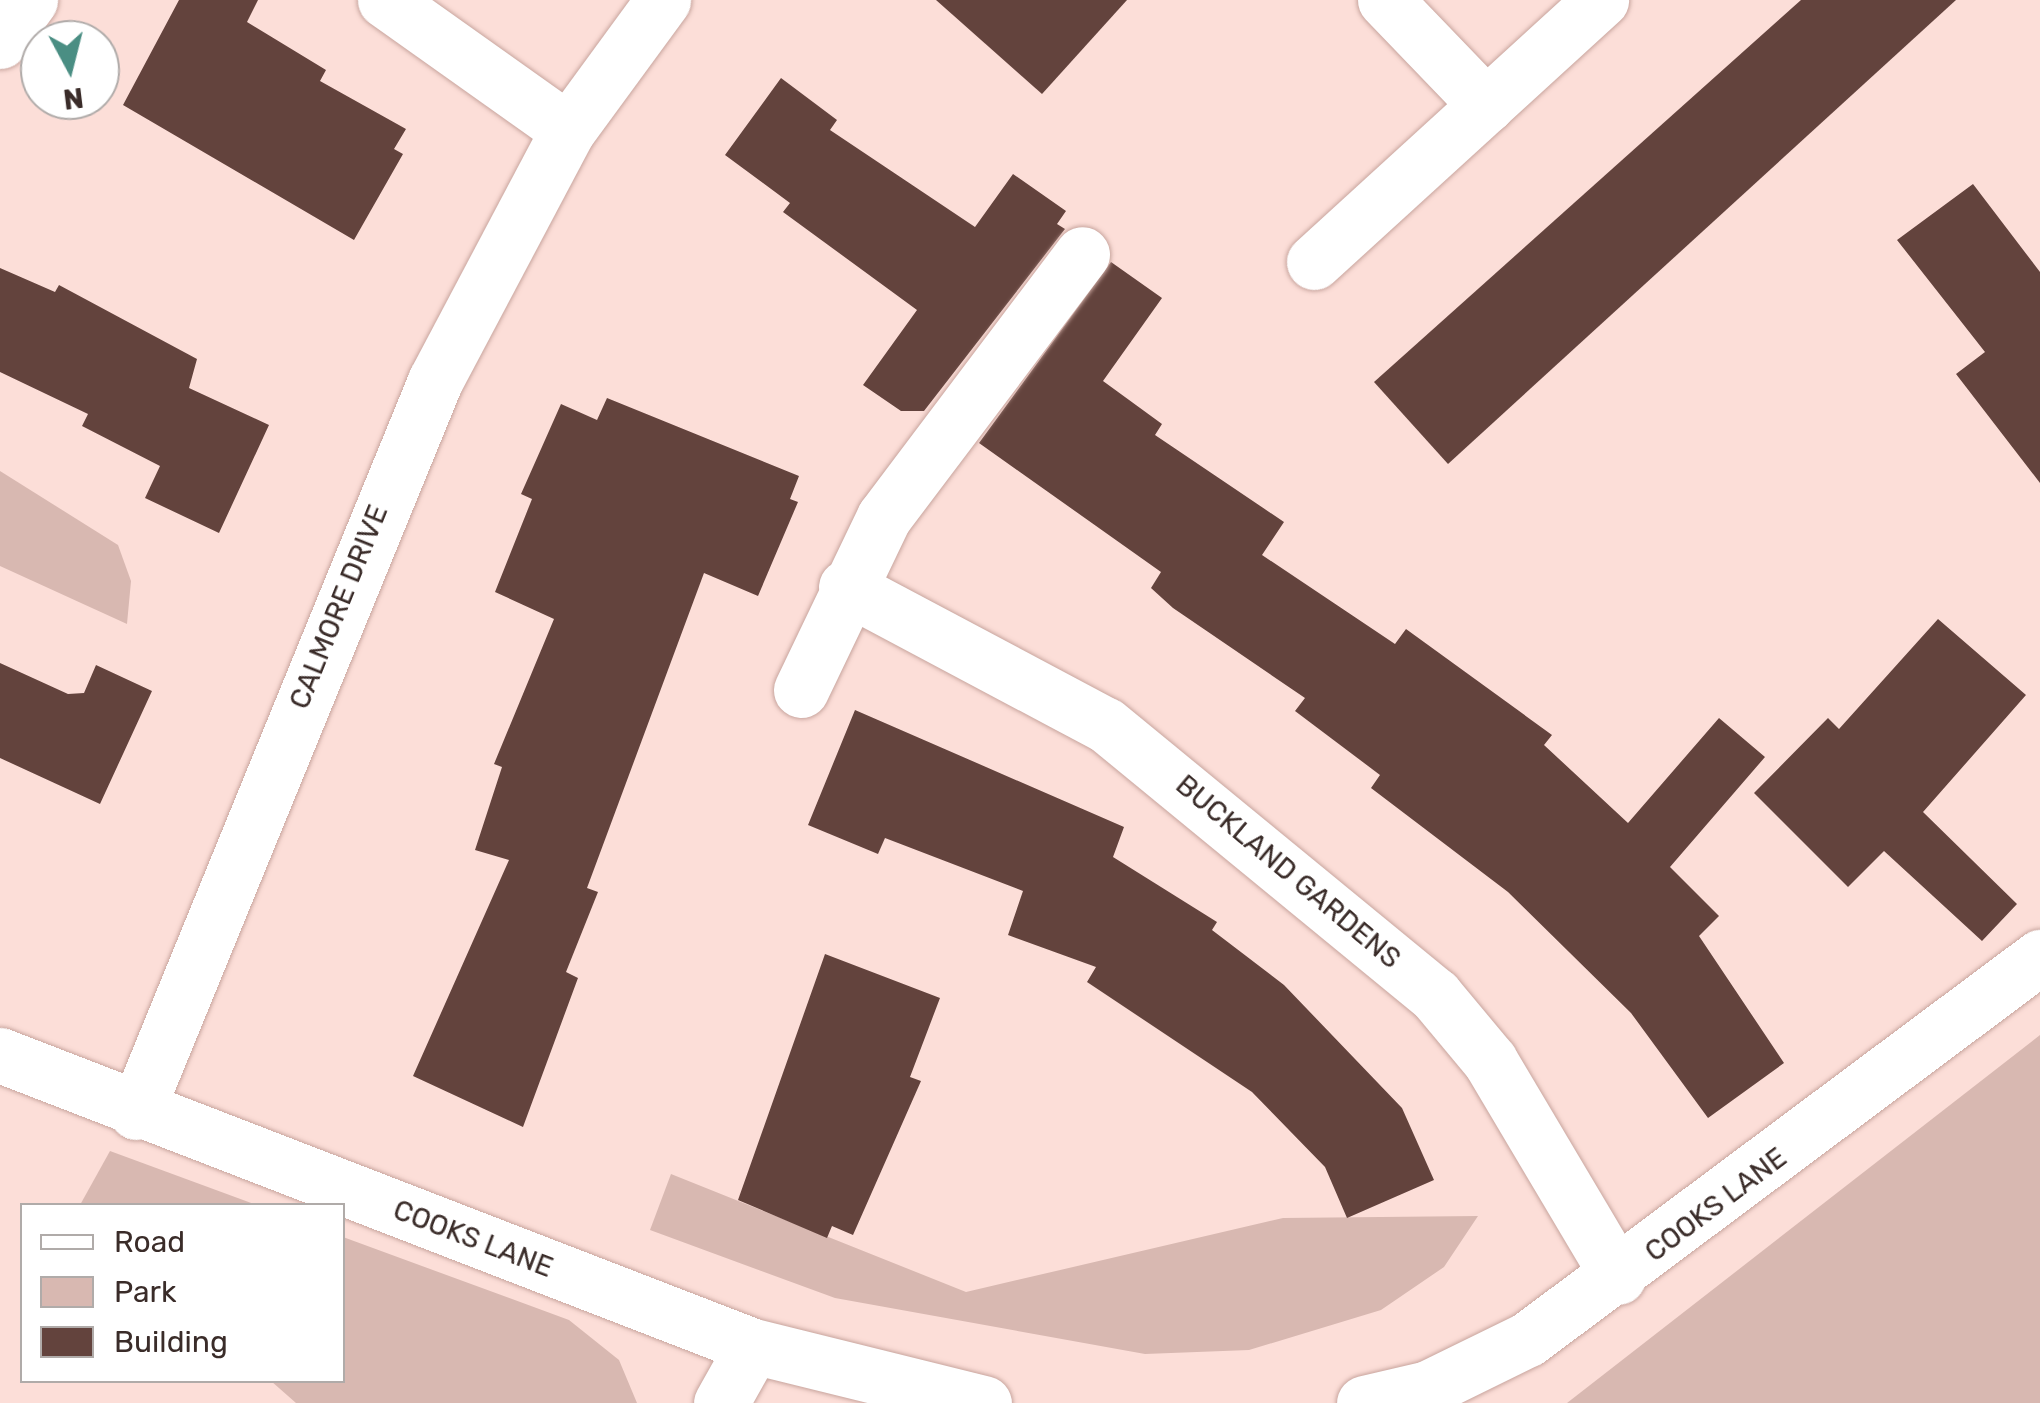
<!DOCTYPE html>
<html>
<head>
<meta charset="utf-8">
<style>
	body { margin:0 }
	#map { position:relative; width:2040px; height:1403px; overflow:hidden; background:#fcded8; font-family:Rubik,sans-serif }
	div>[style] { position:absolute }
	.green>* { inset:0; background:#d8b8b1 }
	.building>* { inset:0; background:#63433d }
	.roads { filter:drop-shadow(0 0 2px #c8a59e) drop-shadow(0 0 2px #c8a59e) }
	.minor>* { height:55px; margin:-27.5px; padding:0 27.5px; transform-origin:27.5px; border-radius:27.5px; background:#fff }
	span { translate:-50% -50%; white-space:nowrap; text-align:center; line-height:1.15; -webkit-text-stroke:10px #fff; paint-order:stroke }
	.street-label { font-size:28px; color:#3a2c29 }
	.legend { position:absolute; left:20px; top:1203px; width:325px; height:180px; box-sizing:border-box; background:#fff; border:2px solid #b0aba9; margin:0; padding:12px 18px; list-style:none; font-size:30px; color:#3a2c29 }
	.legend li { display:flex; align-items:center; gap:20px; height:50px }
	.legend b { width:50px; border:2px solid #b0aba9 }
	.north { position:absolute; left:20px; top:20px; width:100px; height:100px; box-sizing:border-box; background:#fff; border:2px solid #b0aba9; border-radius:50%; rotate:173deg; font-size:28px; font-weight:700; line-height:40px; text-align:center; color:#3a2c29 }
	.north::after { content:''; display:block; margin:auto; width:35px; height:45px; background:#4a8e83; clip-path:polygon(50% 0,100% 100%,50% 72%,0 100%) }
</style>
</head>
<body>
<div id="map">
	<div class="green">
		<div style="clip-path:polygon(0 471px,118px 545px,131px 581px,127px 624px,0 566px)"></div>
		<div style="clip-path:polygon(2040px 1035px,2040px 1403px,1567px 1403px)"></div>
		<div style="clip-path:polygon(110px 1151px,257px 1205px,80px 1205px)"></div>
		<div style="clip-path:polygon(671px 1174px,966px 1292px,1283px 1218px,1478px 1216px,1444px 1267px,1381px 1310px,1249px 1350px,1145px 1354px,835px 1298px,650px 1230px)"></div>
		<div style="clip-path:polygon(343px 1237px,569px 1320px,619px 1360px,637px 1403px,296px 1403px,271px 1381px,342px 1380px)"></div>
	</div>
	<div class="building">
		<div style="clip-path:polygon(179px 0,258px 0,247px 22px,326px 70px,320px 81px,406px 129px,394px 149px,403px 154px,354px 240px,123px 105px)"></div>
		<div style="clip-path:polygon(936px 0,1127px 0,1042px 94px)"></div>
		<div style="clip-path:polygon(1801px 0,1956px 0,1448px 464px,1374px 382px)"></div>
		<div style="clip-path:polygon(781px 78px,837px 120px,830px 130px,975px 227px,1013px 174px,1066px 211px,1057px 224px,1065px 229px,924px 411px,901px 411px,863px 385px,917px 310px,783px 212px,790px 203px,725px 155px)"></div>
		<div style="clip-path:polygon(1973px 184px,2040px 272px,2040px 483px,1956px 374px,1985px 352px,1897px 240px)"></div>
		<div style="clip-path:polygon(1111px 262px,1162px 298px,1103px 381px,1162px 424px,1155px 435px,1284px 522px,1262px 555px,1395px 644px,1406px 629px,1552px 735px,1544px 745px,1628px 823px,1719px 718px,1765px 757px,1670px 867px,1719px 916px,1699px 936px,1784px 1063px,1708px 1118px,1631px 1013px,1508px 892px,1371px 788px,1380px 775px,1295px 711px,1305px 698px,1173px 608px,1151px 588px,1161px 572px,979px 443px)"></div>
		<div style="clip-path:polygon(0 268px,55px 292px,59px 285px,197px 359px,189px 388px,269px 425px,219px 533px,145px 498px,160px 466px,82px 426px,88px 414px,0 372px)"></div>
		<div style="clip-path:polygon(607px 398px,799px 476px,790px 499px,798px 502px,758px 596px,704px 573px,587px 888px,598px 892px,566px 972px,578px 978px,523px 1127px,413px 1076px,509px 860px,475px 850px,502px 767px,494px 764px,554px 619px,495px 592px,532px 499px,521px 494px,561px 404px,597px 420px)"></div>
		<div style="clip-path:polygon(1938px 619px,2026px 695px,1923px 812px,2017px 904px,1982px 941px,1884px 851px,1848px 887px,1754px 793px,1828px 718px,1839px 729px)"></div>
		<div style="clip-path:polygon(0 663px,68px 694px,84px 693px,96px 665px,152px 691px,100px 804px,0 758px)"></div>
		<div style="clip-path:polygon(855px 710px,1124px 827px,1113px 857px,1217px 922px,1212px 930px,1284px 985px,1402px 1108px,1434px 1180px,1347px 1218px,1325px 1167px,1252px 1092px,1087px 982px,1096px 967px,1008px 935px,1023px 891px,885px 838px,878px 854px,808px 825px)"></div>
		<div style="clip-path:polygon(825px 954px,940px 998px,910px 1077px,921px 1081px,853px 1235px,832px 1226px,827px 1238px,738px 1200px)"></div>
	</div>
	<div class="roads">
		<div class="minor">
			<div style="left:385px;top:0;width:224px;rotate:35.4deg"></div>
			<div style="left:1385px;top:0;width:146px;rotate:46.1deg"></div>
			<div style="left:1486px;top:105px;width:156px;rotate:-42.4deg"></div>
			<div style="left:0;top:41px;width:51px;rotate:-53.8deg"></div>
			<div style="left:1314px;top:262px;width:233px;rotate:-42.4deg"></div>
			<div style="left:846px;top:587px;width:294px;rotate:28deg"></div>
			<div style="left:1106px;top:725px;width:426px;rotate:39.4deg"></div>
			<div style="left:1435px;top:995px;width:86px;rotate:50.2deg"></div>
			<div style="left:1490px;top:1061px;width:251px;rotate:59.3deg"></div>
			<div style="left:801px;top:690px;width:192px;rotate:-64.4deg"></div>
			<div style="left:884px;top:517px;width:329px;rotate:-53deg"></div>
			<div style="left:0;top:1055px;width:807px;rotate:21.13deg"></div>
			<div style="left:753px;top:1346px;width:238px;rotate:13.9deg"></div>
			<div style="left:136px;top:1112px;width:790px;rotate:-67.75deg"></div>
			<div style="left:435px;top:381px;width:284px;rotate:-62.1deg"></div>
			<div style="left:568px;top:130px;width:161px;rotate:-53.8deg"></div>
			<div style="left:721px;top:1403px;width:65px;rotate:-60.7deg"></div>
			<div style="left:1364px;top:1403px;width:66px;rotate:-13.2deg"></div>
			<div style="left:1428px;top:1388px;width:111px;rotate:-26.1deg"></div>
			<div style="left:1528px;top:1339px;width:639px;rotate:-36.73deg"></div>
		</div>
	</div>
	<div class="street-label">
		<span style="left:339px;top:607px;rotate:-68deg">CALMORE DRIVE</span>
		<span style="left:1288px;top:872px;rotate:40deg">BUCKLAND GARDENS</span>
		<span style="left:1716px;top:1205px;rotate:-37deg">COOKS LANE</span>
		<span style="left:473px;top:1239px;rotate:21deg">COOKS LANE</span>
	</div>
	<ul class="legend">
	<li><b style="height:12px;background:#fff"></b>Road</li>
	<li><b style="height:28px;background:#d8b8b1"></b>Park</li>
	<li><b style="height:28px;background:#63433d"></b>Building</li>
	</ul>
	<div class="north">N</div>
</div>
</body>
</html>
